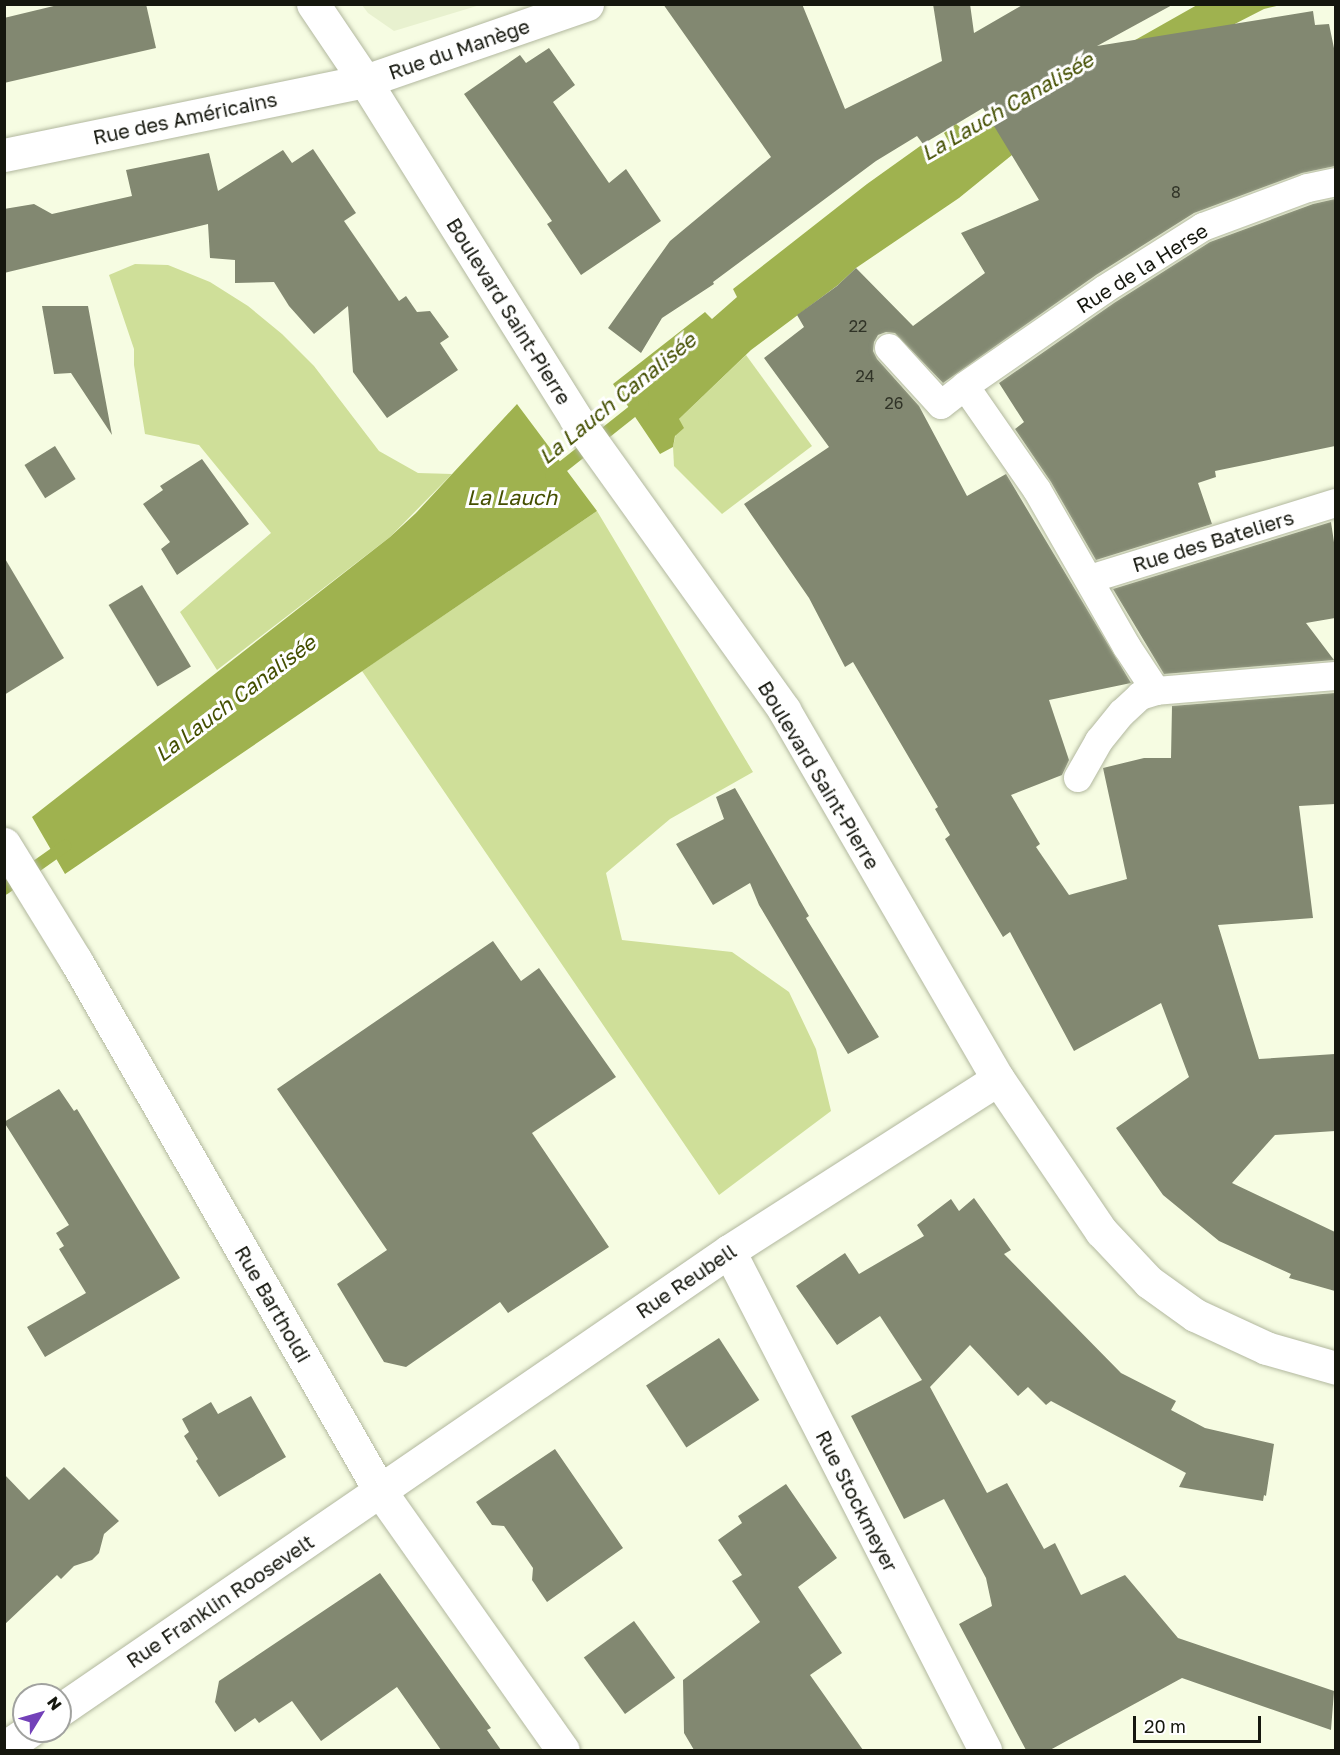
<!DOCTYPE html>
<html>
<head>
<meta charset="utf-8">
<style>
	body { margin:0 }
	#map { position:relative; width:1340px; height:1755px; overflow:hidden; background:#f6fce2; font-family:"Golos Text",sans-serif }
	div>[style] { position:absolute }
	.built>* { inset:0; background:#e8f1cf }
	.green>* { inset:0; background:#cfdf99 }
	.water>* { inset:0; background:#9fb24f }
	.stream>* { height:12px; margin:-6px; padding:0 6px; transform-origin:6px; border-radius:6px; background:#9fb24f }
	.building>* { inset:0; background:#828871; transform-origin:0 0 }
	.roads { filter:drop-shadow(0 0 2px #b2b89f) drop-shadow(0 0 2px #b2b89f) }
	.pedestrian>* { height:28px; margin:-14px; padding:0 14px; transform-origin:14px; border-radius:14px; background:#fff }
	.minor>* { height:33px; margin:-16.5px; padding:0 16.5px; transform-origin:16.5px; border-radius:16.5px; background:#fff }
	.tertiary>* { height:33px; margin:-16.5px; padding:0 16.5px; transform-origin:16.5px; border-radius:16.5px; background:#fff }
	span { translate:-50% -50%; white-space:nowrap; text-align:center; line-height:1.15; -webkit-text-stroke:6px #fff; paint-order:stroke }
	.number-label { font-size:16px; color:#303327 }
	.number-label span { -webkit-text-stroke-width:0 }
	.street-label { font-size:20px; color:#15170e }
	.water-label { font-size:21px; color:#444f01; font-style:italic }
	.frame { position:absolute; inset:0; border:6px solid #15170e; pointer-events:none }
	.north { position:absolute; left:12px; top:1683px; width:60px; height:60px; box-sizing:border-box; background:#fff; border:2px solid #a1a29f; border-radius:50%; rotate:53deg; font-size:16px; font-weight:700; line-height:24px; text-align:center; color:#15170e }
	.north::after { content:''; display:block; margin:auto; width:21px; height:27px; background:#7341b9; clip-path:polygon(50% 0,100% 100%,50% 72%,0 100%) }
	.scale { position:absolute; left:1133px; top:1716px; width:128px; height:27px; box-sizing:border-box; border:3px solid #15170e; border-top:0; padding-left:8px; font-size:18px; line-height:21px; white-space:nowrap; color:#15170e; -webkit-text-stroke:4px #fff; paint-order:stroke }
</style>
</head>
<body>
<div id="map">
	<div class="built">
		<div style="clip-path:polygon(362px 5px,480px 5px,394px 31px,368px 13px)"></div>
	</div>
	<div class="green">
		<div style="clip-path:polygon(135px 264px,168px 265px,210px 282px,248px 306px,282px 334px,314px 366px,379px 451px,418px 473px,452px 474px,390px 537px,217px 670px,180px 612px,271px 533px,199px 445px,145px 434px,134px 365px,134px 349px,109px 275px)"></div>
		<div style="clip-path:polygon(746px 355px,812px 446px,722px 514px,674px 466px,673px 447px,679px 419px)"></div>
		<div style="clip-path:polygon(597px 511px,753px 772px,670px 819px,606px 873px,622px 940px,732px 952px,789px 992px,816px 1049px,831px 1111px,719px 1195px,362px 671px)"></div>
	</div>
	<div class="water">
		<div style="clip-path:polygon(1197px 5px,1281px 5px,1264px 9px,1223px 30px,1067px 120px,1012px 155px,959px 198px,856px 268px,838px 285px,751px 350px,679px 419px,684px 428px,675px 436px,673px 447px,660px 454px,613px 384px,705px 312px,712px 319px,737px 297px,733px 289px,867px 184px,923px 144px,934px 158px,951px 146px,944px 133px,956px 124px,966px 132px,986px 120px,985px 113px,1034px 77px,1091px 65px)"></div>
		<div style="clip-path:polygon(517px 404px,597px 511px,65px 874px,32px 817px,390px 537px,416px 513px)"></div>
	</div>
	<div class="stream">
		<div style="left:551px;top:476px;width:117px;rotate:-38.4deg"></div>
		<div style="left:4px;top:889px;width:75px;rotate:-35.2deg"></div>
	</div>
	<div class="building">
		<div style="clip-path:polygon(62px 4px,146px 4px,156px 48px,4px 83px,4px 18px)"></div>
		<div style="clip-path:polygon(663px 4px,802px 4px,845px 109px,942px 61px,933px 4px,970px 4px,974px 33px,1024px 4px,1174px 4px,1097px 46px,1313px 11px,1315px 25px,1329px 24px,1335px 53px,1335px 166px,1302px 173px,1194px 213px,1096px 275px,943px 383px,895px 333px,886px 332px,878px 335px,874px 342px,873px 351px,877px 359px,919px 406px,967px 496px,1006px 474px,1131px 683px,1049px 700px,1069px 760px,1062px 775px,1011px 795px,1040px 844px,1036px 847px,1069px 895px,1127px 879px,1103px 768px,1144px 758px,1171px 758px,1172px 706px,1335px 693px,1335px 804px,1299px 806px,1313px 918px,1218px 925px,1259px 1059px,1335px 1054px,1335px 1131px,1275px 1135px,1232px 1183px,1335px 1232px,1335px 1291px,1289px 1278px,1291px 1274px,1219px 1241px,1163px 1195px,1116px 1128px,1189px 1077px,1161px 1003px,1074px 1051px,1010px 932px,1003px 937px,945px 839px,950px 835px,935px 809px,938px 807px,853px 662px,845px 667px,809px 598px,744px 504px,829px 447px,764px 358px,804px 327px,797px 315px,837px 286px,856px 268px,913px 326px,985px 273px,961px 233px,1039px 200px,983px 108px,923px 144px,917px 136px,876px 161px,713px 282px,714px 284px,662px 318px,641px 353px,608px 328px,670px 241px,771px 157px)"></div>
		<div style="clip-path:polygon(549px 48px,575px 85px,553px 102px,609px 183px,626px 169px,661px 221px,581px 275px,547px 224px,552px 221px,464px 94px,520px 55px,526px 63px)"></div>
		<div style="clip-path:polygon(313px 149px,356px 213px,344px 221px,399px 301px,406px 296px,417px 312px,430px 311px,449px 337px,440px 343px,458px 370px,387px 418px,353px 372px,348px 306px,314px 334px,289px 306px,274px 282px,235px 283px,235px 260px,210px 258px,208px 224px,4px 273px,4px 209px,34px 204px,52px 214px,132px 196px,126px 170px,209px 153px,218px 191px,283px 150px,292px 163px)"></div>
		<div style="clip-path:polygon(1335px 199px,1335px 446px,1215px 471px,1216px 477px,1198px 483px,1212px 524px,1096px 560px,1051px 482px,1015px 429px,1024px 422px,999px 383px,1114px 303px,1210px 242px,1313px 204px)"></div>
		<div style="clip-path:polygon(42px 306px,88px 306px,112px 435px,71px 373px,54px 374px)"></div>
		<div style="left:55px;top:446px;width:39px;height:36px;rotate:58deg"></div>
		<div style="clip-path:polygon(202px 459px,249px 524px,177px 575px,161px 549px,170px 542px,143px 504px,163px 490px,160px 486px)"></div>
		<div style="clip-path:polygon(1331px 522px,1335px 549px,1335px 618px,1306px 623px,1334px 660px,1164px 674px,1113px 589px)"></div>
		<div style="clip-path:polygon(4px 557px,64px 658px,4px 695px)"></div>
		<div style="left:142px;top:585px;width:95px;height:39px;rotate:59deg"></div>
		<div style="clip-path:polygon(735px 788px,809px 916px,806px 918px,879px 1037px,848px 1054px,759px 905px,750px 883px,713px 905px,676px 844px,724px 819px,716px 797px)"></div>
		<div style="clip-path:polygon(493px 941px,521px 981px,539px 968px,616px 1077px,532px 1133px,609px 1247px,508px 1313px,500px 1302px,406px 1367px,384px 1362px,337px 1284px,387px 1250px,277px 1089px)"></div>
		<div style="clip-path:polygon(59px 1089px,74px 1111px,77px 1109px,180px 1278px,45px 1357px,27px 1327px,86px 1293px,59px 1249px,64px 1246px,56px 1233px,69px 1225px,4px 1122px)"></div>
		<div style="clip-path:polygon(974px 1198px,1011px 1250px,1004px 1254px,1121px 1373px,1176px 1401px,1171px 1410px,1205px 1428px,1274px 1444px,1266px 1496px,1264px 1495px,1263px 1501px,1179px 1487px,1186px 1473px,1051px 1401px,1046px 1405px,1028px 1387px,1018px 1396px,970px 1345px,930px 1387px,987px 1493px,1007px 1483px,1044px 1549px,1055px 1543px,1081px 1595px,1125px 1575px,1178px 1638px,1334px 1691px,1331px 1730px,1182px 1678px,1050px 1750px,1026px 1750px,959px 1624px,992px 1606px,986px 1578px,944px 1499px,904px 1519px,851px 1416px,922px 1380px,880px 1316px,837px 1345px,796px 1286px,845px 1253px,859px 1274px,924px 1236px,917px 1225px,951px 1199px,959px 1211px)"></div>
		<div style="left:719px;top:1338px;width:74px;height:87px;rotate:57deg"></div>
		<div style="clip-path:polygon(251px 1396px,286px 1457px,219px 1497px,196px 1461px,198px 1459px,184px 1436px,189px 1432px,182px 1419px,211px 1402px,218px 1414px)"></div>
		<div style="clip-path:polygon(555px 1449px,623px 1548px,547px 1602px,532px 1580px,533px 1568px,504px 1526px,492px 1525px,476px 1502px)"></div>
		<div style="clip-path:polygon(64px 1467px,119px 1521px,104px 1534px,99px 1553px,92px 1560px,74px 1566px,61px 1579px,57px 1575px,4px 1625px,4px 1474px,29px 1500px)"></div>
		<div style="clip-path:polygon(786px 1484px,837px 1558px,798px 1587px,842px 1653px,810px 1675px,863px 1750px,694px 1750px,684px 1733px,683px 1680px,760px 1622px,732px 1581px,742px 1575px,718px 1540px,742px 1523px,738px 1516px)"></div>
		<div style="clip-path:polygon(380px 1573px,491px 1728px,487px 1730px,501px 1750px,441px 1750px,397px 1687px,321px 1741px,292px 1701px,259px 1723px,255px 1718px,235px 1732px,215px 1702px,219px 1681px)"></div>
		<div style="left:634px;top:1621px;width:70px;height:62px;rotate:54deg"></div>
	</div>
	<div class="roads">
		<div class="pedestrian">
			<div style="left:889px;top:348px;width:77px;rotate:47.6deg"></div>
			<div style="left:941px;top:405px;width:31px;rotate:-38deg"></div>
			<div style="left:1090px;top:579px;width:257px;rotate:-17.2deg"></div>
			<div style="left:1156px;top:691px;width:53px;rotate:-123.4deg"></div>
			<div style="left:1127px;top:647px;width:181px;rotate:-119.8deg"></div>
			<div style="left:1037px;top:490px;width:126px;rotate:-124.7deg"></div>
			<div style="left:965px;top:386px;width:170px;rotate:-34.7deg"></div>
			<div style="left:1105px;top:289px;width:116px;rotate:-32.3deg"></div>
			<div style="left:1203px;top:227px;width:112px;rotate:-20.4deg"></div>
			<div style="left:1308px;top:188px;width:29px;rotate:-12deg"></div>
			<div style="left:1078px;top:778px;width:43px;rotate:-60.4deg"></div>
			<div style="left:1099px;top:741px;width:36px;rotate:-51deg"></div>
			<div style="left:1122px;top:713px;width:25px;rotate:-43deg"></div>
			<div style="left:1140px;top:696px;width:17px;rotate:-17deg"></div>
			<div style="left:1156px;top:691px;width:181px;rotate:-4.8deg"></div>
		</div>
		<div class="minor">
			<div style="left:4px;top:155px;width:369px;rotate:-11.6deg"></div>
			<div style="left:365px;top:81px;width:235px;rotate:-19.1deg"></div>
			<div style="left:4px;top:844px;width:137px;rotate:58.4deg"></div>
			<div style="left:76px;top:961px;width:611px;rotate:60.16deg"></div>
			<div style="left:380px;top:1491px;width:317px;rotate:54.8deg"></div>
			<div style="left:729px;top:1251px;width:561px;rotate:62.84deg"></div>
			<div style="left:60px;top:1710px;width:811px;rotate:-34.45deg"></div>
			<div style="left:729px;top:1251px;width:319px;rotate:-32.6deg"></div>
			<div style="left:4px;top:1748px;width:30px;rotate:-34deg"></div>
		</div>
		<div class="tertiary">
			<div style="left:313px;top:4px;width:93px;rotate:56deg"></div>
			<div style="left:365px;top:81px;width:398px;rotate:58deg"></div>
			<div style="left:576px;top:419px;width:358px;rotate:54.4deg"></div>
			<div style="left:784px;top:710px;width:427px;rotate:59.9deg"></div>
			<div style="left:998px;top:1079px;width:184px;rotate:55.9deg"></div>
			<div style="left:1101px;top:1231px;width:70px;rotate:46.7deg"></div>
			<div style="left:1149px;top:1282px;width:57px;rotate:35.7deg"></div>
			<div style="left:1195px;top:1315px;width:78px;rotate:24.9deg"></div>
			<div style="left:1266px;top:1348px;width:73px;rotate:15.9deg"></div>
		</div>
	</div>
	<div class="number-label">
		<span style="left:1176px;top:192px">8</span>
		<span style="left:858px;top:326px">22</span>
		<span style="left:865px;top:376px">24</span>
		<span style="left:894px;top:403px">26</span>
	</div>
	<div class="street-label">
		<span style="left:459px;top:49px;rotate:-19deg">Rue du Manège</span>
		<span style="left:185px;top:118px;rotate:-12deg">Rue des Américains</span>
		<span style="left:1142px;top:268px;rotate:-32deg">Rue de la Herse</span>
		<span style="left:509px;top:311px;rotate:58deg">Boulevard Saint-Pierre</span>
		<span style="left:1213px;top:541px;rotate:-17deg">Rue des Bateliers</span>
		<span style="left:819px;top:775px;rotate:59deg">Boulevard Saint-Pierre</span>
		<span style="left:686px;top:1281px;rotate:-34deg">Rue Reubell</span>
		<span style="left:273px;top:1304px;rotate:60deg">Rue Bartholdi</span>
		<span style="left:857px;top:1501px;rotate:63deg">Rue Stockmeyer</span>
		<span style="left:220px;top:1601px;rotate:-34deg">Rue Franklin Roosevelt</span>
	</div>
	<div class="water-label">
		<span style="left:1007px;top:106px;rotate:-30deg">La Lauch Canalisée</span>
		<span style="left:617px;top:398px;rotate:-39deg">La Lauch Canalisée</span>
		<span style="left:512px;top:497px">La Lauch</span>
		<span style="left:235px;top:698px;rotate:-37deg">La Lauch Canalisée</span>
	</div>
	<div class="frame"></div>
	<div class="north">N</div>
	<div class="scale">20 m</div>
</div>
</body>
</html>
